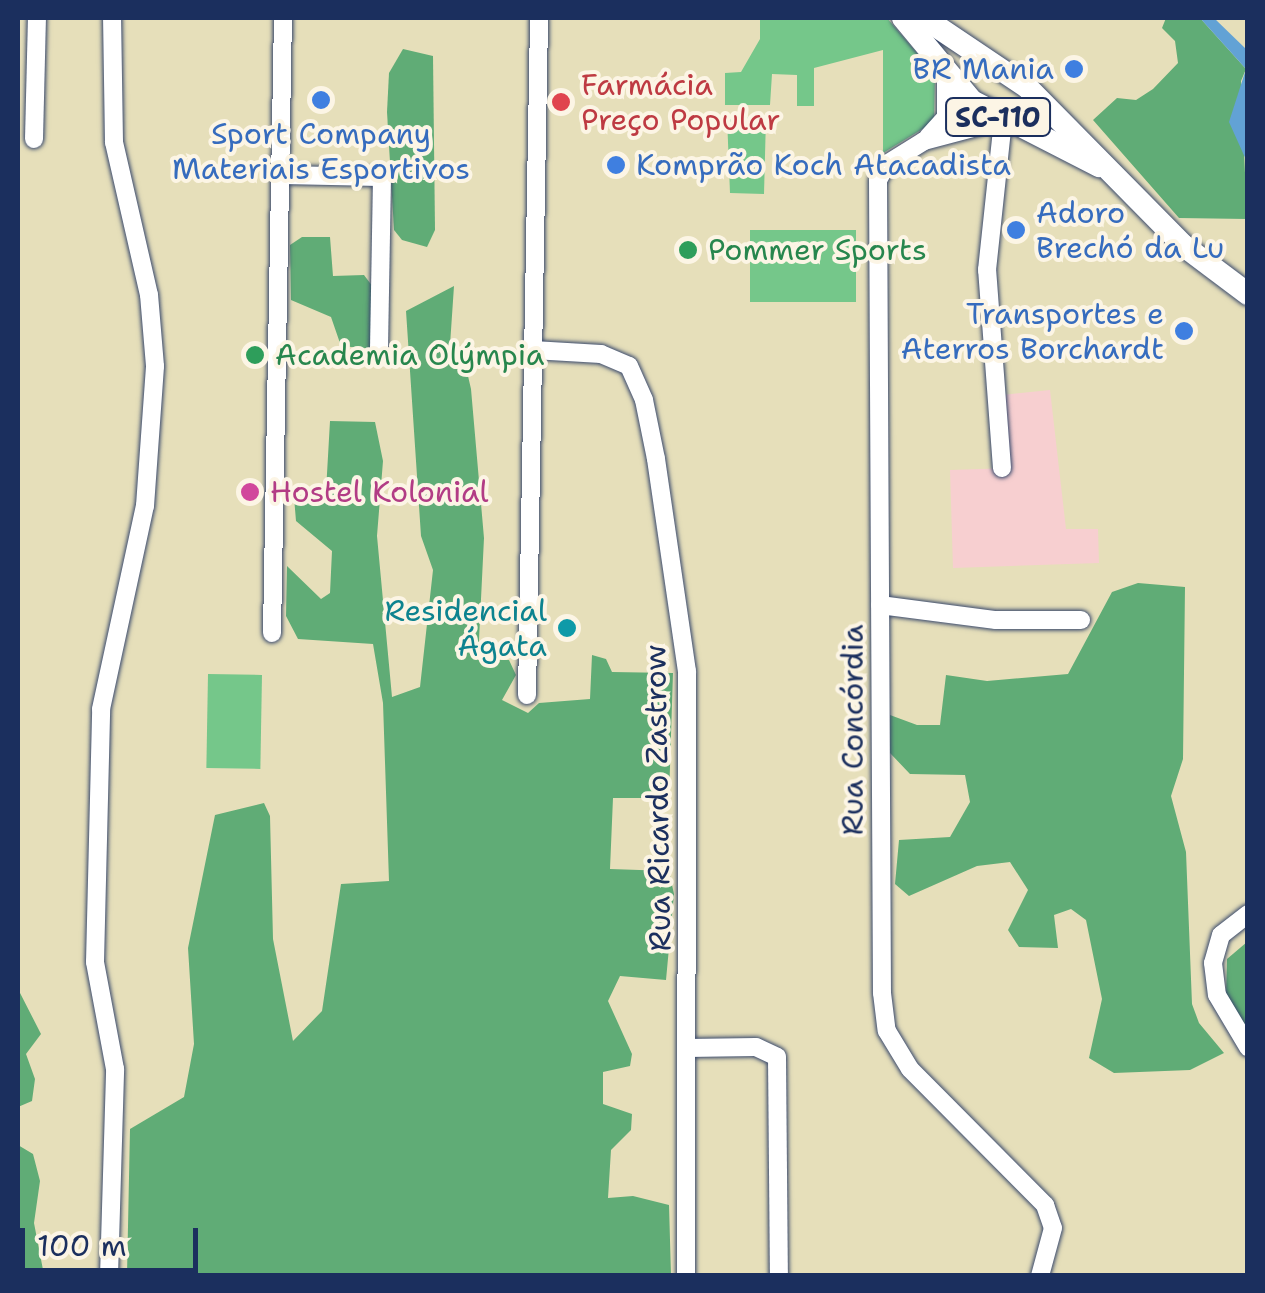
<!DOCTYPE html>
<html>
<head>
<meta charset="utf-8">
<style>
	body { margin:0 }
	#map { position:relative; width:1265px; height:1293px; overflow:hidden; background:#e6dfba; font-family:"Shantell Sans",sans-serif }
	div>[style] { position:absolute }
	.built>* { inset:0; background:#f7cfd0 }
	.green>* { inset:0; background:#75c78a; transform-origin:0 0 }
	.forest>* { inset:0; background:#60ac76 }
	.water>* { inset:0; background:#62a2d5 }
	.roads { filter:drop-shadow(0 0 2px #39496c) drop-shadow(0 0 2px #39496c) }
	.minor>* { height:18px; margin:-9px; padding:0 9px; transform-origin:9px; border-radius:9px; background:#fff }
	.major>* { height:22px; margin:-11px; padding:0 11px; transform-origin:11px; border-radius:11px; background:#fff }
	.dots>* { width:28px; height:28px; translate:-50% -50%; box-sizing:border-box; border:5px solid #fcf5e5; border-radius:50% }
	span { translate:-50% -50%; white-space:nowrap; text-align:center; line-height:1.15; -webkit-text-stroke:8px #fcf5e5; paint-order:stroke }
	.shield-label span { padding:2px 8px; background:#fcf5e5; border:2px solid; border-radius:8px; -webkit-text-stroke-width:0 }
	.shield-label { font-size:28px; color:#1b2f5e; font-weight:700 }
	.shop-label { font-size:30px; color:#366cbe }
	.right { translate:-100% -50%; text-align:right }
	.left { translate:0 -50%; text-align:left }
	.health-label { font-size:30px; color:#be3a42 }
	.leisure-label { font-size:30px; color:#27864d }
	.hotel-label { font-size:30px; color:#b23c85 }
	.culture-label { font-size:30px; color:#0d838f }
	.street-label { font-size:30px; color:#1b2f5e }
	.frame { position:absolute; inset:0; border:20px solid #1b2f5e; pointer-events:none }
	.scale { position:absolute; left:20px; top:1228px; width:178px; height:45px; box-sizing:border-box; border:5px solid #1b2f5e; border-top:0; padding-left:12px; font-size:30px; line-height:35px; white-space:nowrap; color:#1b2f5e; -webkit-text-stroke:8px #fcf5e5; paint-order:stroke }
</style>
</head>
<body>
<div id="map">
	<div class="built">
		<div style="clip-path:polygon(1050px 390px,1066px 529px,1098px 529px,1099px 563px,953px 568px,950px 470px,1011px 468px,1002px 395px)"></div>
	</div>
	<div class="green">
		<div style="clip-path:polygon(760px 18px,887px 18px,935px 74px,934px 122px,883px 153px,883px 50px,814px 68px,814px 106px,797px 106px,797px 75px,772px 74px,770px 105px,725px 105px,725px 73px,741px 72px,760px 39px)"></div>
		<div style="clip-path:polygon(727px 117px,766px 117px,764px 194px,730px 193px)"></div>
		<div style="left:750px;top:230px;width:106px;height:72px"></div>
		<div style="left:208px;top:674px;width:54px;height:94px;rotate:1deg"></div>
	</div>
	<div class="forest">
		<div style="clip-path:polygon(1166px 18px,1200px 18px,1246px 69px,1241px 81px,1247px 219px,1179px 218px,1093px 120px,1117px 98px,1136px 100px,1153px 89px,1178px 63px,1175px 41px,1162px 28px)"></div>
		<div style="clip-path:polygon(403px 49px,433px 56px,435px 230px,427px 247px,402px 240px,394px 230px,387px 112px,389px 73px)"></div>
		<div style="clip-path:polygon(302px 237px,330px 237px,333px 276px,364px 275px,373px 287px,373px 349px,341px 346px,331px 317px,291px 300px,290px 245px)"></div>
		<div style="clip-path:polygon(454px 286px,450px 345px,465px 363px,471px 389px,484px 538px,478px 660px,509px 660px,516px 675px,502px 700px,528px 713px,539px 703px,590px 699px,592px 655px,606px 659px,612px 672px,673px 673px,669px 798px,613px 798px,610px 869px,669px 871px,674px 894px,666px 980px,620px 976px,608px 1001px,632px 1054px,630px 1066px,603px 1072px,603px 1104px,632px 1114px,631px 1130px,611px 1150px,608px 1198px,633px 1196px,669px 1205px,671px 1275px,127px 1275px,130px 1129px,184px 1097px,194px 1044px,188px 948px,215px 815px,264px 803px,270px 816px,273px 939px,293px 1041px,322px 1011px,341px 884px,389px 881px,383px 703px,373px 644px,298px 639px,286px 616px,287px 566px,321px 599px,330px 593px,332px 551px,296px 521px,294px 497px,326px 491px,330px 421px,375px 422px,383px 461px,377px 536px,392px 697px,420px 687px,433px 570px,421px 536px,406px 311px)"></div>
		<div style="clip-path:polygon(1138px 583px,1185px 587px,1183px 759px,1171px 796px,1186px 852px,1192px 1004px,1199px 1023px,1224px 1053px,1190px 1070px,1114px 1073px,1089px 1058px,1102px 999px,1086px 920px,1071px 909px,1054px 915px,1058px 948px,1019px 947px,1008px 930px,1028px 890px,1010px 862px,977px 866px,909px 896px,895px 884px,899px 840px,950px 837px,970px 802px,965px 775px,910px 774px,890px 753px,890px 715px,917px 725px,940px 725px,946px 675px,987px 681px,1068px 674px,1112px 592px)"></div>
		<div style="clip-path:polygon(1247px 942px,1247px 1033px,1226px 996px,1227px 959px)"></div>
		<div style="clip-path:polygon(18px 989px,41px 1034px,26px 1054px,35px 1079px,32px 1101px,18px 1107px)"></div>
		<div style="clip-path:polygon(18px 1145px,33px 1154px,40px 1181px,34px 1223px,44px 1275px,18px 1275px)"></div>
	</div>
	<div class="water">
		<div style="clip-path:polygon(1200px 18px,1214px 18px,1247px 50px,1247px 162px,1229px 122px,1246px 69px)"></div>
	</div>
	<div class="roads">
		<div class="minor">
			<div style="left:928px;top:137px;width:27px;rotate:-48deg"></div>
			<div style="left:946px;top:117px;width:45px;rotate:-90deg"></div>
			<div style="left:34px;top:139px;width:121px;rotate:-88.6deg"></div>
			<div style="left:280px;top:175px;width:102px;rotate:1.1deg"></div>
			<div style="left:382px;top:177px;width:176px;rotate:91deg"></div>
			<div style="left:533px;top:350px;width:68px;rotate:3.4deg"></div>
			<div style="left:601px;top:354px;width:30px;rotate:23deg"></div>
			<div style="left:629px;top:366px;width:37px;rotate:66deg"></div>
			<div style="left:644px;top:400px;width:60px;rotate:78.5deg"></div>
			<div style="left:656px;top:459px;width:214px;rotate:81.7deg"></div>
			<div style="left:687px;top:671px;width:605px;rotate:90.09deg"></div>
			<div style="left:1002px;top:468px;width:199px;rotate:-94.3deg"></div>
			<div style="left:987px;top:270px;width:151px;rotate:-83.9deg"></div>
			<div style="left:1003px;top:120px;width:82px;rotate:165.1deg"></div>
			<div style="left:924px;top:141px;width:44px;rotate:148.1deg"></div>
			<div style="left:887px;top:164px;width:18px;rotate:119deg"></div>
			<div style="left:878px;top:180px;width:813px;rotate:89.72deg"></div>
			<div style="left:882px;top:993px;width:38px;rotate:83deg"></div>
			<div style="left:887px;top:1031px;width:44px;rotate:58.8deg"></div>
			<div style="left:910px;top:1069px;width:192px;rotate:45.2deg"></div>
			<div style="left:1045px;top:1205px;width:24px;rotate:71deg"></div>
			<div style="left:1053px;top:1228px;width:50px;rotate:105.2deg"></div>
			<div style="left:880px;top:605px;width:117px;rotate:7.4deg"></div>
			<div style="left:996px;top:620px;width:85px"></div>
			<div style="left:272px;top:633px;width:615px;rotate:-88.98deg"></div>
			<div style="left:527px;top:695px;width:677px;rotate:-88.98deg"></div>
			<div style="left:1248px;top:914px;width:34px;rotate:142deg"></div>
			<div style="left:1221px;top:935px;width:29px;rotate:106deg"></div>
			<div style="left:1213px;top:963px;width:32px;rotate:83deg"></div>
			<div style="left:1217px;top:995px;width:61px;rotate:59.2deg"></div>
			<div style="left:687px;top:1048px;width:69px;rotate:-0.8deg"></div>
			<div style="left:756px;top:1047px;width:23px;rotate:25deg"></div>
			<div style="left:777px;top:1057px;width:219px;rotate:89.5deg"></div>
			<div style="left:109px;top:1276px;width:207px;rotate:-88.3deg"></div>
			<div style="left:115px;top:1069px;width:109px;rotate:-100.6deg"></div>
			<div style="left:95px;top:962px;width:253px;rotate:-88.6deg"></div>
			<div style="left:101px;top:709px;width:208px;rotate:-77.8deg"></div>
			<div style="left:145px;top:506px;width:140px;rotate:-85.9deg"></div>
			<div style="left:155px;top:366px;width:71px;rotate:-94.8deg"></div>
			<div style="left:149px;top:295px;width:157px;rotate:-102.9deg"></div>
			<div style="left:114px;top:142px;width:124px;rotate:-90.9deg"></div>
		</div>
		<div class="major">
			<div style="left:903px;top:18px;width:108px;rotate:50.3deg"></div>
			<div style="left:972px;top:101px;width:143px;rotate:27.1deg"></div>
			<div style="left:924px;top:18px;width:125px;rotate:33.9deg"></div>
			<div style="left:1028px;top:88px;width:222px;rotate:45.4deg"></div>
			<div style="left:1184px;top:246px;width:80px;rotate:36.9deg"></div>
		</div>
	</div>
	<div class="dots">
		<div style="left:1074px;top:69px;background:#3f7fe0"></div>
		<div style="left:321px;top:100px;background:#3f7fe0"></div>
		<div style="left:561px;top:102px;background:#e0444e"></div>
		<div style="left:616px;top:165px;background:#3f7fe0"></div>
		<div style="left:1016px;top:230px;background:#3f7fe0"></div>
		<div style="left:688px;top:250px;background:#2e9e5b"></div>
		<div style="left:1184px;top:331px;background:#3f7fe0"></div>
		<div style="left:255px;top:355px;background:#2e9e5b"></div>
		<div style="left:250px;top:492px;background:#d1479c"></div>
		<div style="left:567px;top:628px;background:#0f9aa8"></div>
	</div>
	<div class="shield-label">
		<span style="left:998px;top:117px">SC-110</span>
	</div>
	<div class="shop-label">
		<span class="right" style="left:1054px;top:69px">BR Mania</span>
		<span style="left:321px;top:151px">Sport Company<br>Materiais Esportivos</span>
		<span class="left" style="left:636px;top:165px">Komprão Koch Atacadista</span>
		<span class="left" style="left:1036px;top:230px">Adoro<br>Brechó da Lu</span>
		<span class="right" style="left:1164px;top:331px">Transportes e<br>Aterros Borchardt</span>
	</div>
	<div class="health-label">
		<span class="left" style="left:581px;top:102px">Farmácia<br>Preço Popular</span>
	</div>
	<div class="leisure-label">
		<span class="left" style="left:708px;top:250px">Pommer Sports</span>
		<span class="left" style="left:275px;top:355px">Academia Olýmpia</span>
	</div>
	<div class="hotel-label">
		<span class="left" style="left:270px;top:492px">Hostel Kolonial</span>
	</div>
	<div class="culture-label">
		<span class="right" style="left:547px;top:628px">Residencial<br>Ágata</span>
	</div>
	<div class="street-label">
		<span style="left:853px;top:730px;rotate:-90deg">Rua Concórdia</span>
		<span style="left:658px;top:798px;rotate:-91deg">Rua Ricardo Zastrow</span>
	</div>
	<div class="frame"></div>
	<div class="scale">100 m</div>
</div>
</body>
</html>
